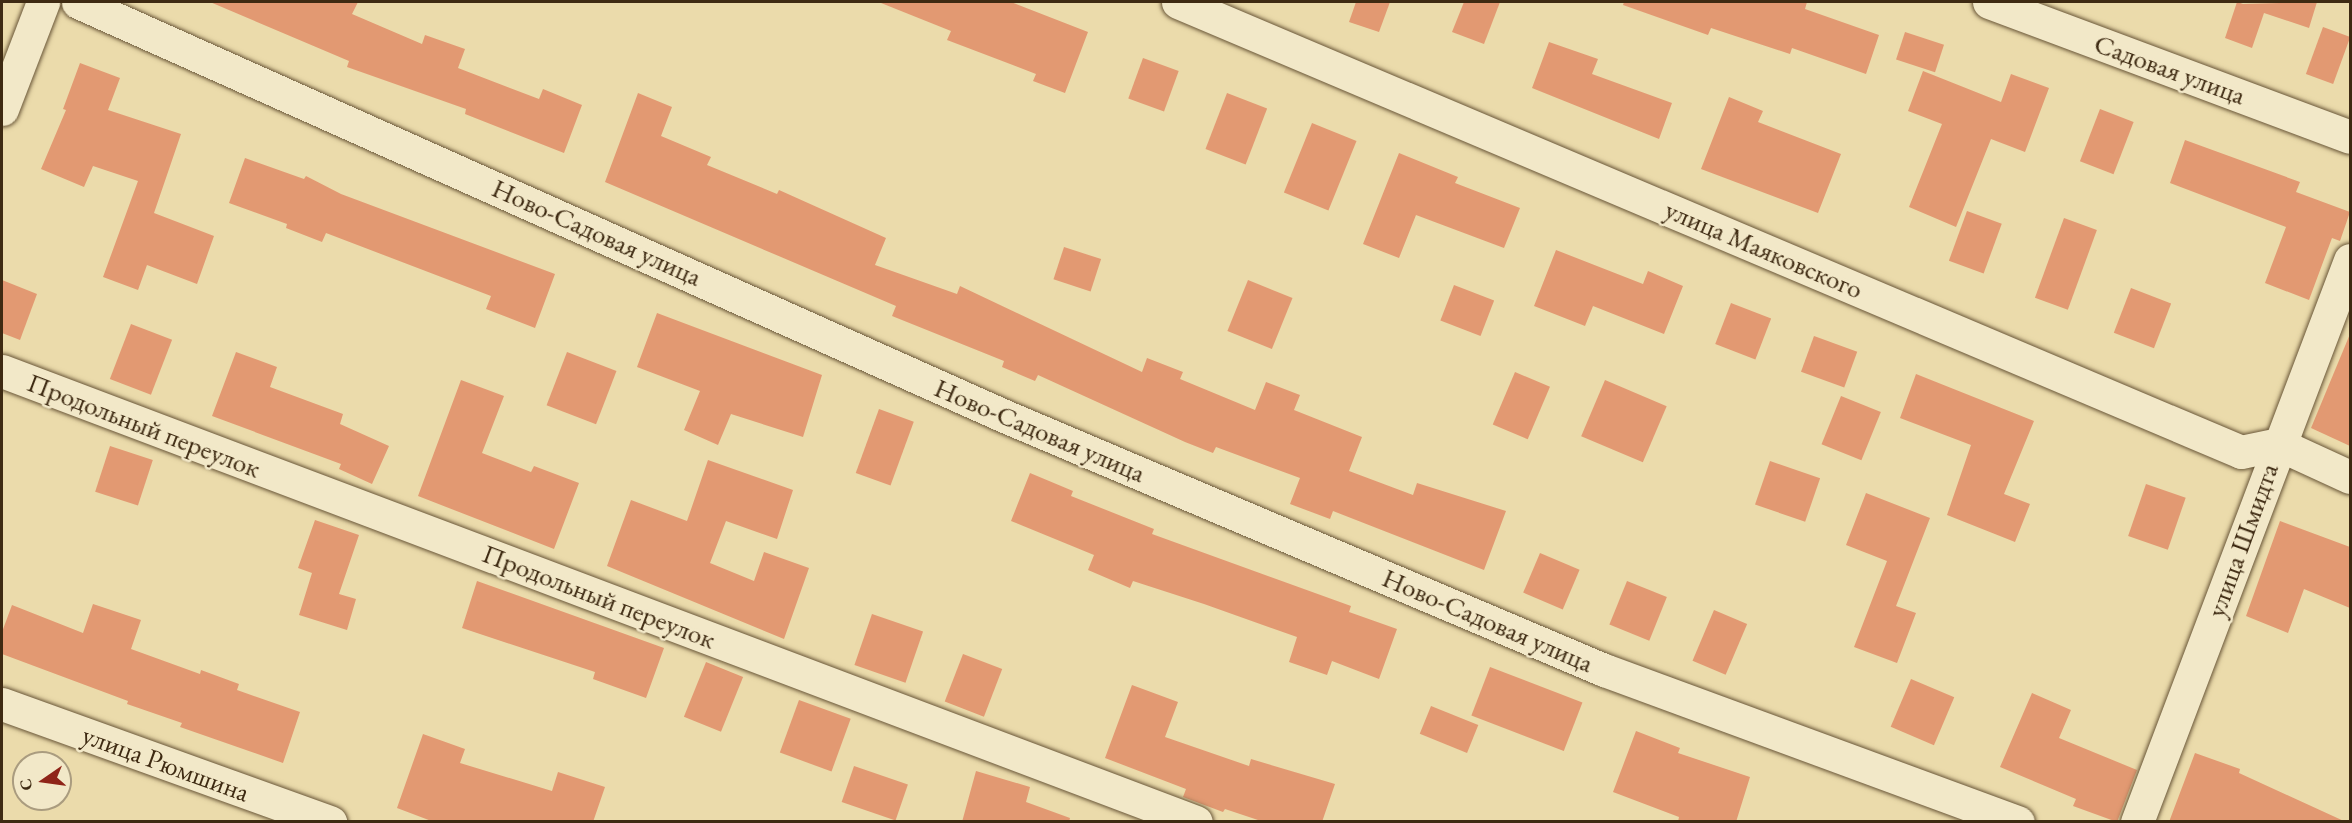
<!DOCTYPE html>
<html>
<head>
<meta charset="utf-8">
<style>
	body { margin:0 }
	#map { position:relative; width:2352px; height:823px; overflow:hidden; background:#ebdbab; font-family:"EB Garamond",serif }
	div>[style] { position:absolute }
	.building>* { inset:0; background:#e29972; transform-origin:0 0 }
	.roads { filter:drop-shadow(0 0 2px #695638) drop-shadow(0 0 2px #695638) }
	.minor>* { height:33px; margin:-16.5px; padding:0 16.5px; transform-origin:16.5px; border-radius:16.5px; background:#f2e8c8 }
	span { translate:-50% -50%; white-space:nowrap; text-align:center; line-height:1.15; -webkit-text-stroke:5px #f2e8c8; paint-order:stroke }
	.street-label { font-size:27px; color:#3e2a12 }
	.frame { position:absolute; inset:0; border:3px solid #3e2a12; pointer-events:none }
	.north { position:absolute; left:12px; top:751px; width:60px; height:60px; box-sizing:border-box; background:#f2e8c8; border:2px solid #aa9c7f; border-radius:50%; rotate:257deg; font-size:16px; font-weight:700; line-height:24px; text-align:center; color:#3e2a12 }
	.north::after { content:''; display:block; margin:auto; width:21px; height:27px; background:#8f2418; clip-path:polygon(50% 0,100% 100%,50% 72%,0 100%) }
</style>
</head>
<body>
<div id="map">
	<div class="building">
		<div style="clip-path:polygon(210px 2px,358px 2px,352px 14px,422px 44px,425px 35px,465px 49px,458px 68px,539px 99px,543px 89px,582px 105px,564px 153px,465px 114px,466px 109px,347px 67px,349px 61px)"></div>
		<div style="clip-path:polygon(1011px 2px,1088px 32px,1065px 93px,1033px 81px,1036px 74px,947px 40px,951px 31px,881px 3px)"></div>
		<div style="clip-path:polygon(1356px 2px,1390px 2px,1379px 32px,1349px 22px)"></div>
		<div style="clip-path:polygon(1464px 2px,1500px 2px,1484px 44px,1452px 32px)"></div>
		<div style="clip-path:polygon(1624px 2px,1807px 2px,1805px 9px,1879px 35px,1866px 74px,1792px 48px,1790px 54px,1711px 28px,1708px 35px,1623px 5px)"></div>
		<div style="clip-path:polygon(2237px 2px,2243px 4px,2317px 2px,2309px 28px,2264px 13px,2252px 48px,2225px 38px)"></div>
		<div style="left:2323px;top:27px;width:29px;height:50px;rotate:20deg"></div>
		<div style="left:1905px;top:32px;width:41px;height:29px;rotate:18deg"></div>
		<div style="clip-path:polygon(1549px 42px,1598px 59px,1592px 74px,1672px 103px,1659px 139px,1532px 88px)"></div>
		<div style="left:1143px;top:58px;width:38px;height:43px;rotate:20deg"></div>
		<div style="clip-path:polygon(80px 63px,120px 78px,108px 110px,181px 134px,154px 213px,214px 236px,197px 284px,147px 265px,138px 290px,103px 277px,138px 181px,93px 166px,84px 187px,41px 169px,66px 110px,63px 109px)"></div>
		<div style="clip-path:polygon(1923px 71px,2001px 102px,2011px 74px,2049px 88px,2025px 152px,1991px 139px,1956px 227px,1909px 207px,1942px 124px,1908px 111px)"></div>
		<div style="clip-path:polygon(638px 93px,672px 107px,661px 136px,711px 157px,707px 165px,777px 194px,779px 190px,886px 238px,875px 265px,957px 294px,960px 286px,1142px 372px,1147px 358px,1183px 372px,1180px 379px,1255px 410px,1266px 382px,1300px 395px,1294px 410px,1362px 437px,1349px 471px,1413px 495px,1417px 483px,1506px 511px,1484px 570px,1333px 511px,1330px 519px,1290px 504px,1300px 478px,1216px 447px,1213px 453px,1185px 442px,1038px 375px,1035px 381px,1002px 367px,1004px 361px,892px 316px,896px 306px,605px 182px)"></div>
		<div style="left:1227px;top:93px;width:43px;height:60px;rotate:21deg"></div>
		<div style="clip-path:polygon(1729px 97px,1763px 111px,1758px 122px,1841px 154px,1818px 213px,1701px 169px)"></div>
		<div style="left:2100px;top:109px;width:36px;height:56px;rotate:21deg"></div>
		<div style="left:1312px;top:123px;width:48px;height:75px;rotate:22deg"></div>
		<div style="clip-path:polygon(2185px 140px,2300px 182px,2296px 192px,2350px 212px,2340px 241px,2332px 238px,2309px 300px,2265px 283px,2286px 227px,2170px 183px)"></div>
		<div style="clip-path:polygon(1399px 153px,1458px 177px,1455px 183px,1520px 208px,1504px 248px,1416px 215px,1399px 258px,1363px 244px)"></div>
		<div style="clip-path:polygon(245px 158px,304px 179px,306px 176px,341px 194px,555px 274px,535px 328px,486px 309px,491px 296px,326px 233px,322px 242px,286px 228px,287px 224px,229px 203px)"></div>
		<div style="left:1967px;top:211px;width:37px;height:53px;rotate:20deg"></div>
		<div style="left:2064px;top:218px;width:35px;height:85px;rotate:20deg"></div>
		<div style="left:1064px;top:247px;width:39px;height:34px;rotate:18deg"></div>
		<div style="clip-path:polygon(1556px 250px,1643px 284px,1648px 271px,1683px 286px,1664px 334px,1593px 306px,1585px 326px,1534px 306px)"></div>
		<div style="clip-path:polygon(2px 280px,37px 294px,20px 340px,2px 333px)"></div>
		<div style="left:1248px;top:280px;width:48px;height:55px;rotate:22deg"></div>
		<div style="left:1454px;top:285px;width:43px;height:38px;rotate:21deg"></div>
		<div style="left:2131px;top:288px;width:43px;height:48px;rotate:21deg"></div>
		<div style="left:1731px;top:303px;width:43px;height:44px;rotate:21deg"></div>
		<div style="clip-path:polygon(657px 313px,822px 375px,803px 437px,731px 414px,718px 445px,684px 430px,700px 391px,637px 367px)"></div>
		<div style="left:131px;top:324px;width:44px;height:59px;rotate:21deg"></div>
		<div style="clip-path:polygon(2350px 334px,2350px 446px,2311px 428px)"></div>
		<div style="left:1814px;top:336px;width:46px;height:38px;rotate:20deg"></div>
		<div style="clip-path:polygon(236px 352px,277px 367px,270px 387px,343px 414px,340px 424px,389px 446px,372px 484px,339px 469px,341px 464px,212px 416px)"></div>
		<div style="left:567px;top:352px;width:53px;height:57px;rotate:21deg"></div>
		<div style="left:1515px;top:372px;width:38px;height:57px;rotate:23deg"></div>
		<div style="clip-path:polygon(1916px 374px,2034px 421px,2004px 494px,2030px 504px,2015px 542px,1947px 515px,1971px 445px,1900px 418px)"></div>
		<div style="clip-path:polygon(461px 380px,504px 396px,482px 453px,531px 472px,534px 466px,579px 483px,554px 549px,418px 496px)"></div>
		<div style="left:1605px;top:380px;width:67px;height:61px;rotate:23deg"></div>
		<div style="left:1841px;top:396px;width:43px;height:52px;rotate:22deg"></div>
		<div style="left:879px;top:409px;width:37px;height:68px;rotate:20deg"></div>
		<div style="left:110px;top:446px;width:45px;height:48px;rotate:18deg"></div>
		<div style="clip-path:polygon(708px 460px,793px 490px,777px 539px,726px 521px,710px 563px,754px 581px,764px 552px,809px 568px,784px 639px,607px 566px,631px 500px,687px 521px)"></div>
		<div style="left:1770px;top:461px;width:53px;height:46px;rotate:19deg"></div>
		<div style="clip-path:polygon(1030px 473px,1073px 491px,1071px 496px,1154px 529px,1152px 534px,1351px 606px,1349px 612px,1397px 629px,1379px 679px,1332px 661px,1327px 675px,1289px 662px,1297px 637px,1204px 604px,1133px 581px,1130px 588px,1088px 570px,1094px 555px,1011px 521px)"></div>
		<div style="left:2146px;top:484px;width:42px;height:55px;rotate:19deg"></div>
		<div style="clip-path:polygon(1866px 493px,1930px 518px,1896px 606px,1916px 613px,1897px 663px,1854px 647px,1887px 561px,1846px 545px)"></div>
		<div style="clip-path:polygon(315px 520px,359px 535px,339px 594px,356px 599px,347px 630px,299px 615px,312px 573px,298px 568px)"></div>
		<div style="clip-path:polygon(2280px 521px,2350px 547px,2350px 608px,2304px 589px,2288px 633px,2246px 616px)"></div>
		<div style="left:1540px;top:553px;width:43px;height:43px;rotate:23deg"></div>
		<div style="clip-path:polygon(477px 581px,664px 648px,646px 698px,593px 679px,595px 672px,462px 628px)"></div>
		<div style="left:1627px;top:581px;width:43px;height:47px;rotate:22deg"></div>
		<div style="clip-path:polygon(93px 604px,141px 620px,131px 649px,200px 674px,201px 670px,239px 684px,237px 690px,300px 712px,283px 763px,180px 727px,182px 723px,127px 704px,128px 701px,2px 654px,2px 632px,12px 605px,83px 633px)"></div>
		<div style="left:1714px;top:610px;width:36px;height:55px;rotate:23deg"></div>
		<div style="left:872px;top:614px;width:54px;height:54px;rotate:19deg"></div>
		<div style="left:963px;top:654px;width:42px;height:51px;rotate:21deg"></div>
		<div style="left:706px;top:662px;width:40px;height:59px;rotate:22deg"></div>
		<div style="left:1490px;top:667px;width:99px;height:52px;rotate:21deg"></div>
		<div style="left:1911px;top:679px;width:47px;height:52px;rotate:23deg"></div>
		<div style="clip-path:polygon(1132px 685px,1178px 702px,1165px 737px,1249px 766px,1251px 759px,1335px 784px,1322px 822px,1264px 822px,1225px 809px,1223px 812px,1183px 797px,1186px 789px,1105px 758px)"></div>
		<div style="clip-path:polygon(2032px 693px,2071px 710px,2059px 738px,2137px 770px,2117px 822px,2073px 806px,2076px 799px,2000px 767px)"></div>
		<div style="left:799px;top:700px;width:55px;height:56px;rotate:20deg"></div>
		<div style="left:1431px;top:706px;width:51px;height:30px;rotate:22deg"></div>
		<div style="clip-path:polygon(1636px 731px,1680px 748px,1678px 753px,1750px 777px,1736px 822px,1678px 822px,1679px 817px,1613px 792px)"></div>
		<div style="clip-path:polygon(423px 734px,465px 749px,460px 763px,552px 791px,558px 772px,605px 787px,593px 822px,434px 822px,397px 808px)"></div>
		<div style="clip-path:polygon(2195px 753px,2240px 769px,2239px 773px,2346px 822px,2169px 822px)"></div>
		<div style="left:854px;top:766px;width:57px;height:38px;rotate:19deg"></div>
		<div style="clip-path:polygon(976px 771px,1030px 787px,1026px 802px,1070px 818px,1069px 822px,962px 822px)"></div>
	</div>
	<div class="roads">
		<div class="minor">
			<div style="left:78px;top:2px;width:1012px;rotate:24.08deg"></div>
			<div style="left:1002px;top:415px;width:654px;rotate:22.96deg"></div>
			<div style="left:1604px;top:670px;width:441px;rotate:20.2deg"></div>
			<div style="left:1178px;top:2px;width:1154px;rotate:22.94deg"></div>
			<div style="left:2241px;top:452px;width:38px;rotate:-12deg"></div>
			<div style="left:2278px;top:444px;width:79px;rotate:24.6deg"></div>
			<div style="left:1989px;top:2px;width:385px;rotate:20.5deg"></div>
			<div style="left:2px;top:109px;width:115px;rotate:-69deg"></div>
			<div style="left:2px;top:371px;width:1276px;rotate:20.69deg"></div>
			<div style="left:2px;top:704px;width:349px;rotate:19.8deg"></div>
			<div style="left:2137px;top:822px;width:601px;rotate:-69.24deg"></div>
		</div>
	</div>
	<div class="street-label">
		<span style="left:2170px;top:69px;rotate:20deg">Садовая улица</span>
		<span style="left:597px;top:232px;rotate:24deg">Ново-Садовая улица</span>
		<span style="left:1764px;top:249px;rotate:23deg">улица Маяковского</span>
		<span style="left:144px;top:425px;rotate:21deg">Продольный переулок</span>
		<span style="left:1040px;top:430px;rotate:23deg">Ново-Садовая улица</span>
		<span style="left:2242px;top:540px;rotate:-70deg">улица Шмидта</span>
		<span style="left:599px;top:596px;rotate:21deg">Продольный переулок</span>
		<span style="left:1488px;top:620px;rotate:23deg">Ново-Садовая улица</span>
		<span style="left:166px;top:763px;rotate:20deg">улица Рюмшина</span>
	</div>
	<div class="frame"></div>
	<div class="north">С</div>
</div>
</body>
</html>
